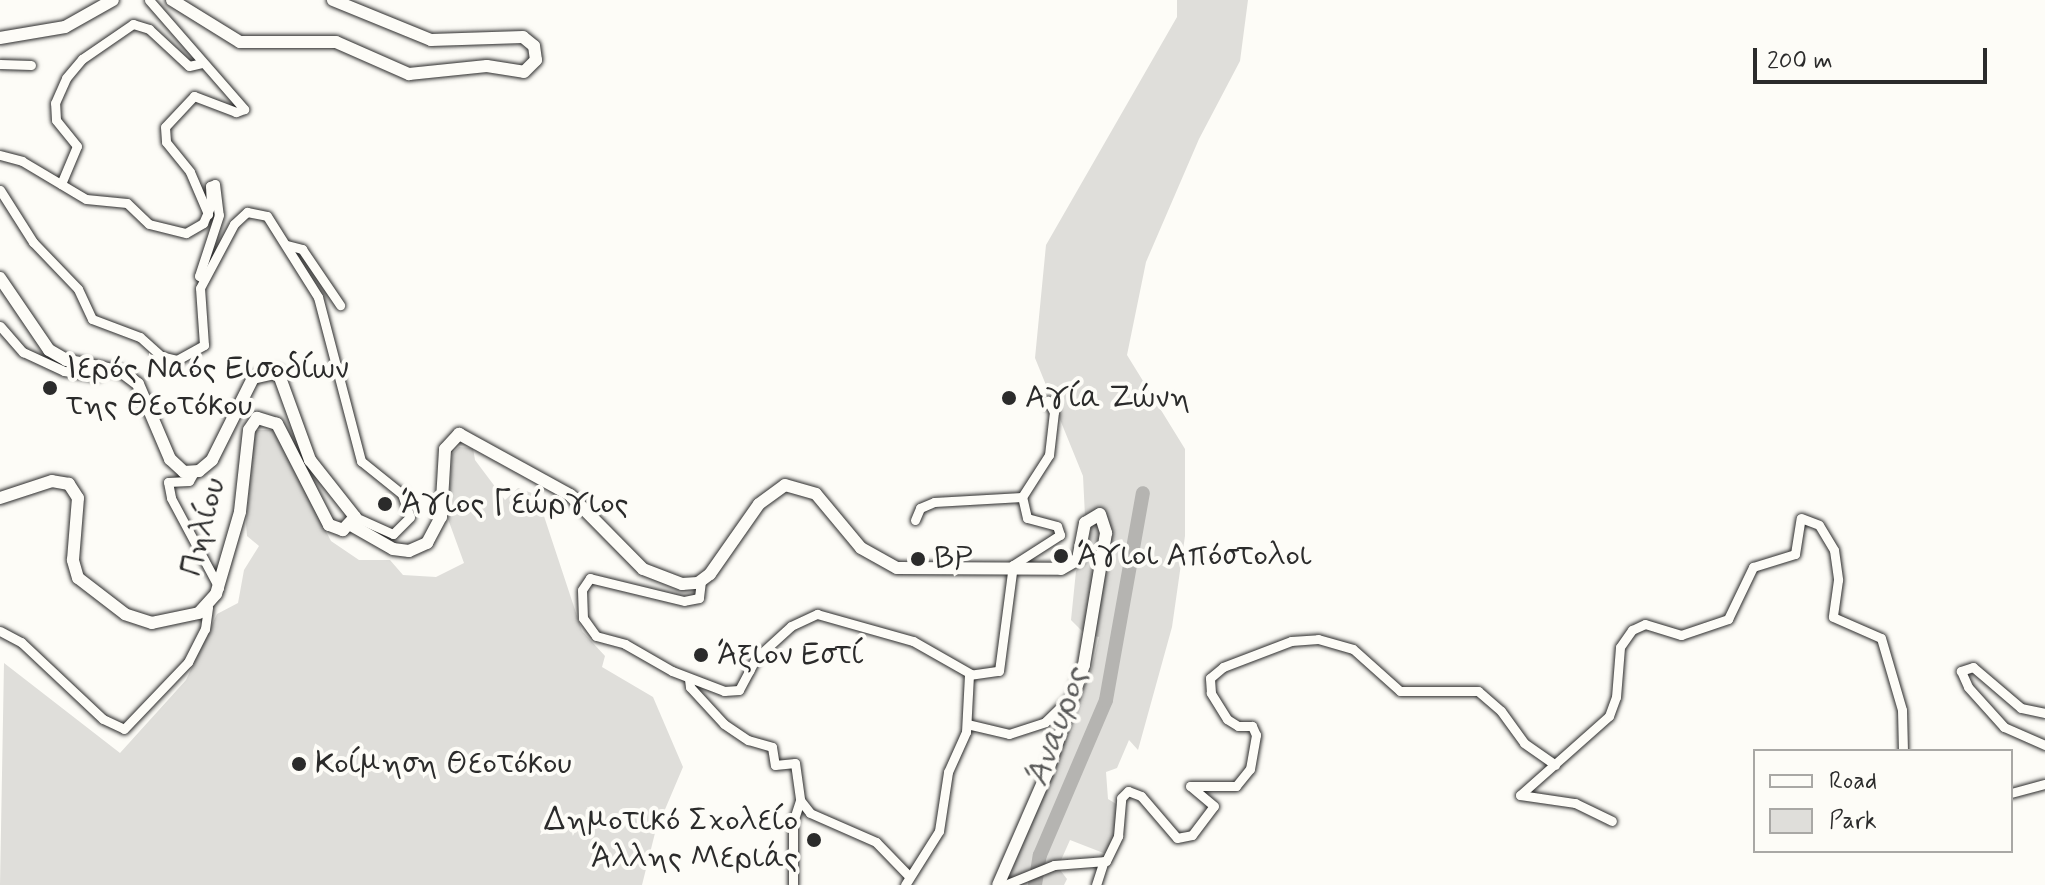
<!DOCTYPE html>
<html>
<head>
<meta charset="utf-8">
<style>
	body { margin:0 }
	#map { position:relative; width:2045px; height:885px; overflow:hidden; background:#fdfcf7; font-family:Mynerve,sans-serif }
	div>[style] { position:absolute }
	.green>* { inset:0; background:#dfdeda }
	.river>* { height:14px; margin:-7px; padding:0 7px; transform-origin:7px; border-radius:7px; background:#b5b4b1 }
	.roads { filter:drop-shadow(0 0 2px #2b2b2b) drop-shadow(0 0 2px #2b2b2b) }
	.minor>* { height:9px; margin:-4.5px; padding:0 4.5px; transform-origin:4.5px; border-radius:4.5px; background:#fdfcf7 }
	.secondary>* { height:12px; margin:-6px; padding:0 6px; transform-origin:6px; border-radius:6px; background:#fdfcf7 }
	.dots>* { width:22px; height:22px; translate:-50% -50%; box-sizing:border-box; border:4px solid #fdfcf7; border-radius:50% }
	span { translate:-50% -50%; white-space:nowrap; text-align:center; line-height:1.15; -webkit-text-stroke:8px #fdfcf7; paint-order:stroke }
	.poi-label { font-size:32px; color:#2b2b2b }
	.left { translate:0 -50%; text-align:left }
	.right { translate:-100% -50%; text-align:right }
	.street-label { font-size:32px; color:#2b2b2b }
	.water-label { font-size:34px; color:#5b5b5a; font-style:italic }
	.legend { position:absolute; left:1753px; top:749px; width:260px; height:104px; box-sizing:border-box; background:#fdfcf7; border:2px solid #a9a8a5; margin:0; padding:10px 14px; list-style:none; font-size:24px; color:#2b2b2b }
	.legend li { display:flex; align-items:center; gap:16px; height:40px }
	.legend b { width:40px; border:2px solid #a9a8a5 }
	.scale { position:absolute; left:1753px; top:48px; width:234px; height:36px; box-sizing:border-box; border:4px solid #2b2b2b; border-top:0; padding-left:10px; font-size:24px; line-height:28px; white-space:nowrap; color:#2b2b2b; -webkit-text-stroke:6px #fdfcf7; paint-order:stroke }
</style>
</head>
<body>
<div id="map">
	<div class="green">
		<div style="clip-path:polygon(1177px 0,1248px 0,1240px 61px,1199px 139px,1146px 262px,1127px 355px,1185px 449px,1185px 536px,1172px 627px,1138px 750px,1129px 740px,1117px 768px,1106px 772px,1108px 799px,1118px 805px,1113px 842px,1106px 854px,1070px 840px,1058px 867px,1067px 879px,1064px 885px,1006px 885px,1092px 667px,1099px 637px,1085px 634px,1071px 620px,1076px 571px,1083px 562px,1092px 524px,1085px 516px,1083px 476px,1035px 358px,1046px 245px,1177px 17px)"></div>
		<div style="clip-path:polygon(255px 430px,273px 430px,331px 541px,359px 560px,390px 560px,403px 575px,436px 577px,464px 563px,448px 519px,452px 454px,459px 447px,473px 448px,475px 460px,505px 500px,518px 488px,537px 495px,582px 631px,605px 656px,602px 667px,653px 697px,683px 767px,655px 833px,642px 885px,0 885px,4px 663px,120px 753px,186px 680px,217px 614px,238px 603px,244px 570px,259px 546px,247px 536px,246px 524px)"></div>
	</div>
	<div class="river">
		<div style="left:1035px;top:885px;width:30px;rotate:-81deg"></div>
		<div style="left:1040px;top:855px;width:168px;rotate:-66.9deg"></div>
		<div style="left:1106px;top:700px;width:210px;rotate:-79.9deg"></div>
	</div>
	<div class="roads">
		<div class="minor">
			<div style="left:149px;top:0;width:145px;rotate:48.9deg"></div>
			<div style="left:244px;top:109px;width:9px;rotate:159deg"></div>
			<div style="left:236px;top:112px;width:45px;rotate:-159.1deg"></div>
			<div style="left:194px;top:96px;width:42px;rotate:133.1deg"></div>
			<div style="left:165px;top:127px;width:15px;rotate:86deg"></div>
			<div style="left:166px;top:142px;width:38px;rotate:51deg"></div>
			<div style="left:190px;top:172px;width:46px;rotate:66.8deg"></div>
			<div style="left:0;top:64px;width:31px;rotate:2deg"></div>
			<div style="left:0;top:155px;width:23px;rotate:15deg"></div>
			<div style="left:22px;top:161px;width:74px;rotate:30.7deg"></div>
			<div style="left:86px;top:199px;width:41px;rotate:5.6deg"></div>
			<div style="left:127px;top:203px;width:30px;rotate:44deg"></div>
			<div style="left:149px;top:224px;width:38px;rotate:14deg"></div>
			<div style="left:186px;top:233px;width:20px;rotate:-30deg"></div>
			<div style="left:203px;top:223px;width:20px;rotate:-66deg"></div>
			<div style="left:211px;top:205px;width:19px;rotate:-93deg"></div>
			<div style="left:210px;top:186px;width:5px;rotate:-22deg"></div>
			<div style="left:215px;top:184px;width:31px;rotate:83deg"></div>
			<div style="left:219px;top:215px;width:64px;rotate:108.2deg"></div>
			<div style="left:199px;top:276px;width:6px;rotate:31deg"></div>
			<div style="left:61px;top:184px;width:41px;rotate:-67.2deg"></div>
			<div style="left:77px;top:146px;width:33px;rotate:-129deg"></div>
			<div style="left:56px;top:120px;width:17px;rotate:-93deg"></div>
			<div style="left:55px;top:103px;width:27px;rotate:-66deg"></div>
			<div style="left:66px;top:78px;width:25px;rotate:-50deg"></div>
			<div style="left:82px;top:59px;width:62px;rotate:-34.5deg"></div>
			<div style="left:133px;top:24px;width:17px;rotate:17deg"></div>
			<div style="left:149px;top:29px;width:54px;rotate:42.8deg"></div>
			<div style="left:189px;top:66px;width:13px;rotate:-13deg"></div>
			<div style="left:0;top:190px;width:62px;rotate:57.6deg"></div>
			<div style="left:33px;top:242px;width:65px;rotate:46.2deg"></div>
			<div style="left:78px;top:289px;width:33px;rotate:65deg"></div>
			<div style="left:92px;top:319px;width:51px;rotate:20.6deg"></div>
			<div style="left:140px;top:337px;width:28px;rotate:42deg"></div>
			<div style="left:161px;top:356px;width:16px;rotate:14deg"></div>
			<div style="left:177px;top:360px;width:31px;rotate:-29deg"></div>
			<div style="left:204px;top:345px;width:57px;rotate:-94deg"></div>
			<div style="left:200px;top:288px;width:72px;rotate:-62deg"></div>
			<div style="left:234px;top:224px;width:18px;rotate:-43deg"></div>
			<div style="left:247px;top:212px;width:20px;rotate:11deg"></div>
			<div style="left:267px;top:216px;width:96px;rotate:57.8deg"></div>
			<div style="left:318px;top:297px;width:170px;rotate:75.3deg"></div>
			<div style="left:361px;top:461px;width:53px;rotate:38.8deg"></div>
			<div style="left:402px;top:494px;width:24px;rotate:71deg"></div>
			<div style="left:410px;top:517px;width:24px;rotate:135deg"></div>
			<div style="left:393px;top:534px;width:42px;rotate:-155.9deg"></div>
			<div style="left:287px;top:245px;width:16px;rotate:15deg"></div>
			<div style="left:302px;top:249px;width:68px;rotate:55.8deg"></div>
			<div style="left:0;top:326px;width:35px;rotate:49deg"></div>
			<div style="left:23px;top:352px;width:45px;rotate:24.9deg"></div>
			<div style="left:64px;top:371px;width:32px;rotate:9deg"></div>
			<div style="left:96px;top:376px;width:14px;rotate:-34deg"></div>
			<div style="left:194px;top:472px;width:10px;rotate:119deg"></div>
			<div style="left:189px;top:481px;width:21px;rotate:177deg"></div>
			<div style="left:168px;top:482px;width:16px;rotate:79deg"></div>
			<div style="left:171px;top:498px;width:102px;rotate:61.9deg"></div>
			<div style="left:915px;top:520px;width:13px;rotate:-67deg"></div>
			<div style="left:920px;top:508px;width:15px;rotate:-23deg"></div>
			<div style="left:934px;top:502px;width:88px;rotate:-3.3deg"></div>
			<div style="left:701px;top:581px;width:17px;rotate:97deg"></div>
			<div style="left:699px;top:598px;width:15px;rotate:169deg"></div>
			<div style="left:684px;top:601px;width:97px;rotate:-166.3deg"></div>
			<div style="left:590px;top:578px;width:14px;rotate:124deg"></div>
			<div style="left:582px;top:590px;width:28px;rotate:88deg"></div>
			<div style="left:583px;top:618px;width:22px;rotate:54deg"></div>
			<div style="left:596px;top:636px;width:30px;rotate:15deg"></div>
			<div style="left:625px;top:644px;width:54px;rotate:29.9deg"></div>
			<div style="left:672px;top:671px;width:56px;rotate:21deg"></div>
			<div style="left:724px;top:691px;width:15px;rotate:-4deg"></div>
			<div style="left:739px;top:690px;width:36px;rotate:-62deg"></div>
			<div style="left:756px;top:658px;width:47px;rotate:-42.4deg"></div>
			<div style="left:791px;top:626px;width:29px;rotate:-25deg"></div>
			<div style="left:817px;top:614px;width:100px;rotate:15.7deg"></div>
			<div style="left:913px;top:641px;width:67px;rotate:29.6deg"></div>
			<div style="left:0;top:631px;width:24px;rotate:28deg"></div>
			<div style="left:21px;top:642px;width:112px;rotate:43.2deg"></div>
			<div style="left:103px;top:719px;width:23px;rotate:25deg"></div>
			<div style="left:124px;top:729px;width:93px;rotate:-46.3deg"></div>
			<div style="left:188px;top:662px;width:37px;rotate:-63deg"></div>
			<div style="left:205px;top:629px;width:22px;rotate:-82deg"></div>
			<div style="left:689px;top:679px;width:8px;rotate:83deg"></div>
			<div style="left:690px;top:687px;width:50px;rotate:47.4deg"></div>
			<div style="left:724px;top:724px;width:29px;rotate:34deg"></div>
			<div style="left:748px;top:740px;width:25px;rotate:16deg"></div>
			<div style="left:772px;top:747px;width:18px;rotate:81deg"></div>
			<div style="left:775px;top:765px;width:20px;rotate:-6deg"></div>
			<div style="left:795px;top:763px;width:37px;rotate:82deg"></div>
			<div style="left:800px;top:800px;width:16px;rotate:52deg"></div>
			<div style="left:810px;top:813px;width:72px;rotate:23.7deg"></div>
			<div style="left:876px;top:842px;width:47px;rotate:45.9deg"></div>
			<div style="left:2045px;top:713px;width:25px;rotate:-168deg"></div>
			<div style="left:2021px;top:708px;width:63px;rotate:-139.5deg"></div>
			<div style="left:1973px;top:667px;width:13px;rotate:162deg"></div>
			<div style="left:1961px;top:671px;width:17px;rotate:66deg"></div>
			<div style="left:1968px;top:687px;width:54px;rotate:48deg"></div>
			<div style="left:2004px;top:727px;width:45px;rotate:23.7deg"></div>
			<div style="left:967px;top:724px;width:43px;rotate:13.4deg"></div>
			<div style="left:1009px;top:734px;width:38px;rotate:-18deg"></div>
			<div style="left:1045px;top:722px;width:43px;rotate:-44.1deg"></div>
			<div style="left:2011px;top:793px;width:35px;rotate:-15deg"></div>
			<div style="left:1520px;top:795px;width:119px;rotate:-41.6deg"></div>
			<div style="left:1609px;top:716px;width:20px;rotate:-70deg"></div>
			<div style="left:1616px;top:697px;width:50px;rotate:-85.4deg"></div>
			<div style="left:1620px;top:647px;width:21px;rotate:-55deg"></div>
			<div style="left:1632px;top:630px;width:14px;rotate:-25deg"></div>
			<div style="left:1645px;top:624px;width:38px;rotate:17deg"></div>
			<div style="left:1681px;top:635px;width:50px;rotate:-18.8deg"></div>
			<div style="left:1728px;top:619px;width:58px;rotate:-64.3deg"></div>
			<div style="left:1753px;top:567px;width:44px;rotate:-17.2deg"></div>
			<div style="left:1795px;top:554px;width:36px;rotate:-81deg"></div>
			<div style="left:1801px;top:518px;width:19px;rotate:21deg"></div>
			<div style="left:1819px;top:525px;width:29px;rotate:59deg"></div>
			<div style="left:1834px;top:550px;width:30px;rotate:82deg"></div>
			<div style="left:1838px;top:580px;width:37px;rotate:98deg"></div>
			<div style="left:1833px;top:617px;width:52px;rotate:23.6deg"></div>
			<div style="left:1881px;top:638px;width:75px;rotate:73.7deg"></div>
			<div style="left:1902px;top:710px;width:41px;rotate:88.6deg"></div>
			<div style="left:1520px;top:795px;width:56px;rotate:8.3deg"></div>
			<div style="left:1575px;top:803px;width:41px;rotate:25.9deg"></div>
			<div style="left:793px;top:885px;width:63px;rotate:-90deg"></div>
			<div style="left:793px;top:822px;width:23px;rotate:-72deg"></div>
			<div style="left:905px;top:885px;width:64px;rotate:-57.8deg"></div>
			<div style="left:939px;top:831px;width:60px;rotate:-81.3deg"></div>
			<div style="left:948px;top:772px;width:44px;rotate:-65.8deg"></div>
			<div style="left:966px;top:732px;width:57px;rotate:-87deg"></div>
			<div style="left:969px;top:675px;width:30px;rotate:-8deg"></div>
			<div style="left:999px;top:671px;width:107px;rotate:-82.5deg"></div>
			<div style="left:1013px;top:565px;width:56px;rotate:-32.6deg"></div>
			<div style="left:1060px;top:535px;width:9px;rotate:-108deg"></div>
			<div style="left:1057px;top:526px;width:31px;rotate:-165deg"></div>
			<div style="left:1027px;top:518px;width:22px;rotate:-103deg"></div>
			<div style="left:1022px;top:497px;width:50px;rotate:-57.3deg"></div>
			<div style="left:1049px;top:455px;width:43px;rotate:-83.4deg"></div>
			<div style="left:1054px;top:412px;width:13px;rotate:-119deg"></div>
			<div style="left:1005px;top:885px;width:53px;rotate:-22.2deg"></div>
			<div style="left:1054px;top:865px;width:52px;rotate:-4.4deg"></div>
			<div style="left:1106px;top:861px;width:28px;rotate:-64deg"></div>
			<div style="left:1118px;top:836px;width:38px;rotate:-85deg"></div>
			<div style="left:1121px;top:798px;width:10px;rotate:-45deg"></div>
			<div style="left:1128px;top:791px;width:14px;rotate:21deg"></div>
			<div style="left:1141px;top:796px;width:55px;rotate:49.4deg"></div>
			<div style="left:1177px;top:838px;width:15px;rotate:-11deg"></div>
			<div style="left:1192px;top:835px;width:36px;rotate:-53deg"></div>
			<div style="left:1214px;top:806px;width:31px;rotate:-140deg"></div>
			<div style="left:1190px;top:786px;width:46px"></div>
			<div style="left:1236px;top:786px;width:22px;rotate:-51deg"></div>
			<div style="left:1250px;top:769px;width:35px;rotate:-80deg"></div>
			<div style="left:1256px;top:735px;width:10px;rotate:-114deg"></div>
			<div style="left:1252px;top:726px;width:14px;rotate:180deg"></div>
			<div style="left:1238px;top:726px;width:13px;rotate:-148deg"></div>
			<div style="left:1227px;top:719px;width:31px;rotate:-122deg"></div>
			<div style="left:1211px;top:693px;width:15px;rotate:-94deg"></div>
			<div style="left:1210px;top:678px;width:17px;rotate:-40deg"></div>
			<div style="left:1223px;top:667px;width:73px;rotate:-20.9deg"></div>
			<div style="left:1291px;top:641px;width:27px;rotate:-4deg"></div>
			<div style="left:1318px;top:639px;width:36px;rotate:16deg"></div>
			<div style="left:1353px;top:649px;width:63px;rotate:41.8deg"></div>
			<div style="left:1400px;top:691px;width:78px"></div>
			<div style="left:1478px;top:691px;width:30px;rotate:41deg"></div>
			<div style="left:1501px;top:711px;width:39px;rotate:54deg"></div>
			<div style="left:1524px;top:743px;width:38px;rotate:35deg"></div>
			<div style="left:1096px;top:885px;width:25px;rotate:-72deg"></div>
		</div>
		<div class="secondary">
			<div style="left:172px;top:0;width:80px;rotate:31.7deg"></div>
			<div style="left:240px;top:42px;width:96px"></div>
			<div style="left:336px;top:42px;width:80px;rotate:23.7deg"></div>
			<div style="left:409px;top:74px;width:78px;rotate:-5.9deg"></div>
			<div style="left:487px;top:66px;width:37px;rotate:9deg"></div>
			<div style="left:524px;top:72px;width:17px;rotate:-45deg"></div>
			<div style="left:536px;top:60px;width:14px;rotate:-98deg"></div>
			<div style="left:534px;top:46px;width:14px;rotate:-141deg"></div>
			<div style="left:523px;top:37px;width:92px;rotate:178.1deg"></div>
			<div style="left:431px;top:40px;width:106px;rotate:-157.8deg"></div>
			<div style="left:0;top:38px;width:66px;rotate:-9.6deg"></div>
			<div style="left:65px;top:27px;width:55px;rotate:-29.4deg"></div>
			<div style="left:0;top:278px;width:87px;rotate:55.8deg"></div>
			<div style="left:49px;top:350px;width:20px;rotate:30deg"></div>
			<div style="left:66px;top:360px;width:57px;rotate:12.1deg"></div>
			<div style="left:122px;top:372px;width:20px;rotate:37deg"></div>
			<div style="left:138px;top:384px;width:82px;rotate:66.9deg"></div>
			<div style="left:170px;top:459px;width:19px;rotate:43deg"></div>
			<div style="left:184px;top:472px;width:15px;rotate:-4deg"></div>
			<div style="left:199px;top:471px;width:17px;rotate:-40deg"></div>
			<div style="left:212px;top:460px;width:92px;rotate:-63.4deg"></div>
			<div style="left:253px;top:378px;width:26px;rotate:-13deg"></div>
			<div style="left:278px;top:372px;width:94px;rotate:70deg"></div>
			<div style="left:310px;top:460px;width:73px;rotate:51.7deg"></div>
			<div style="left:355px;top:517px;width:18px;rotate:133deg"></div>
			<div style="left:343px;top:530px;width:15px;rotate:-160deg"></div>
			<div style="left:329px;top:525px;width:114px;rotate:-117.2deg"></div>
			<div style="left:277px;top:424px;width:21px;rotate:-163deg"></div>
			<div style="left:257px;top:418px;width:14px;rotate:124deg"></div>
			<div style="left:249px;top:430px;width:82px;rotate:96.3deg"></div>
			<div style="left:240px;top:512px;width:85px;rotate:106.3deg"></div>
			<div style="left:216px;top:594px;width:25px;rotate:132deg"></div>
			<div style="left:199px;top:613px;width:48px;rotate:168deg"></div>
			<div style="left:152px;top:623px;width:28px;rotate:-162deg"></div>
			<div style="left:125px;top:614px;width:59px;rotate:-142.5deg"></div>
			<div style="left:78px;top:578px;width:19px;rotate:-106deg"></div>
			<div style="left:73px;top:560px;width:62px;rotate:-85.4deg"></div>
			<div style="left:78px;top:498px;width:17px;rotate:-123deg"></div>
			<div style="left:69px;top:484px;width:17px;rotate:-170deg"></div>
			<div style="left:52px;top:481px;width:55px;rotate:161.9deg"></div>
			<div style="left:351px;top:525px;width:48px;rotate:29.7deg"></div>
			<div style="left:393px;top:549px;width:16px;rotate:7deg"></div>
			<div style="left:409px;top:551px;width:20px;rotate:-24deg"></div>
			<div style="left:427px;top:543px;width:30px;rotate:-62deg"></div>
			<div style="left:441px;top:517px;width:68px;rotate:-86.6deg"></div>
			<div style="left:445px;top:449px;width:21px;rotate:-47deg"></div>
			<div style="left:459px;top:434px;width:127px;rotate:28.8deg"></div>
			<div style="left:570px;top:495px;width:104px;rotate:45.4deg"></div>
			<div style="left:643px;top:569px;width:42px;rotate:21deg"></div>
			<div style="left:682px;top:584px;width:16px;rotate:-4deg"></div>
			<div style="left:698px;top:583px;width:15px;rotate:-37deg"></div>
			<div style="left:710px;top:574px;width:85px;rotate:-55deg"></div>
			<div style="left:759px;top:504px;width:32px;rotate:-36deg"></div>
			<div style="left:785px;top:485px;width:32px;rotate:16deg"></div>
			<div style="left:816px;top:494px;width:70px;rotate:50.2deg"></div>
			<div style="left:861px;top:548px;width:41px;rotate:29.1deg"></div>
			<div style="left:897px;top:568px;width:164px;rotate:0.3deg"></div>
			<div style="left:1061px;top:569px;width:20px;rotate:-30deg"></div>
			<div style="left:1078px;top:559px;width:37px;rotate:-79deg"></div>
			<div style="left:1085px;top:523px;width:17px;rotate:-31deg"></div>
			<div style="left:1100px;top:514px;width:20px;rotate:72deg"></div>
			<div style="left:1106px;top:533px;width:134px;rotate:99.5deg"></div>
			<div style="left:1084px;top:665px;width:114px;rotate:108.9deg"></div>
			<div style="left:1047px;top:773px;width:122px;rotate:113.6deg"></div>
		</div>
	</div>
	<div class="dots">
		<div style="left:50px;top:388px;background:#2b2b2b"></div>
		<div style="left:1009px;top:398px;background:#2b2b2b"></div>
		<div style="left:385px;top:504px;background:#2b2b2b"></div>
		<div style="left:1061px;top:556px;background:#2b2b2b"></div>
		<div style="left:918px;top:559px;background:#2b2b2b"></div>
		<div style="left:701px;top:655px;background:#2b2b2b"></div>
		<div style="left:299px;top:764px;background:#2b2b2b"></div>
		<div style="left:814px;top:840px;background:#2b2b2b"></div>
	</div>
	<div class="poi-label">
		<span class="left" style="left:66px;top:388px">Ιερός Ναός Εισοδίων<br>της Θεοτόκου</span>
		<span class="left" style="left:1025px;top:398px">Αγία Ζώνη</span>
		<span class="left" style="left:401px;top:504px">Άγιος Γεώργιος</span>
		<span class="left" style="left:1077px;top:556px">Άγιοι Απόστολοι</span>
		<span class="left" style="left:934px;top:559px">BP</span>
		<span class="left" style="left:717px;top:655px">Άξιον Εστί</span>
		<span class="left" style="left:315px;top:764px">Κοίμηση Θεοτόκου</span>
		<span class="right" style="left:798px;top:840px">Δημοτικό Σχολείο<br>Άλλης Μεριάς</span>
	</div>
	<div class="street-label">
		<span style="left:204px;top:527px;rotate:-76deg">Πηλίου</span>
	</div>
	<div class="water-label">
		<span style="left:1057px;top:727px;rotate:-70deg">Άναυρος</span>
	</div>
	<ul class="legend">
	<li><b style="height:10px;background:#fdfcf7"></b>Road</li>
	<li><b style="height:22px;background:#dfdeda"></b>Park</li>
	</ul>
	<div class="scale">200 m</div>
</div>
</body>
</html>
